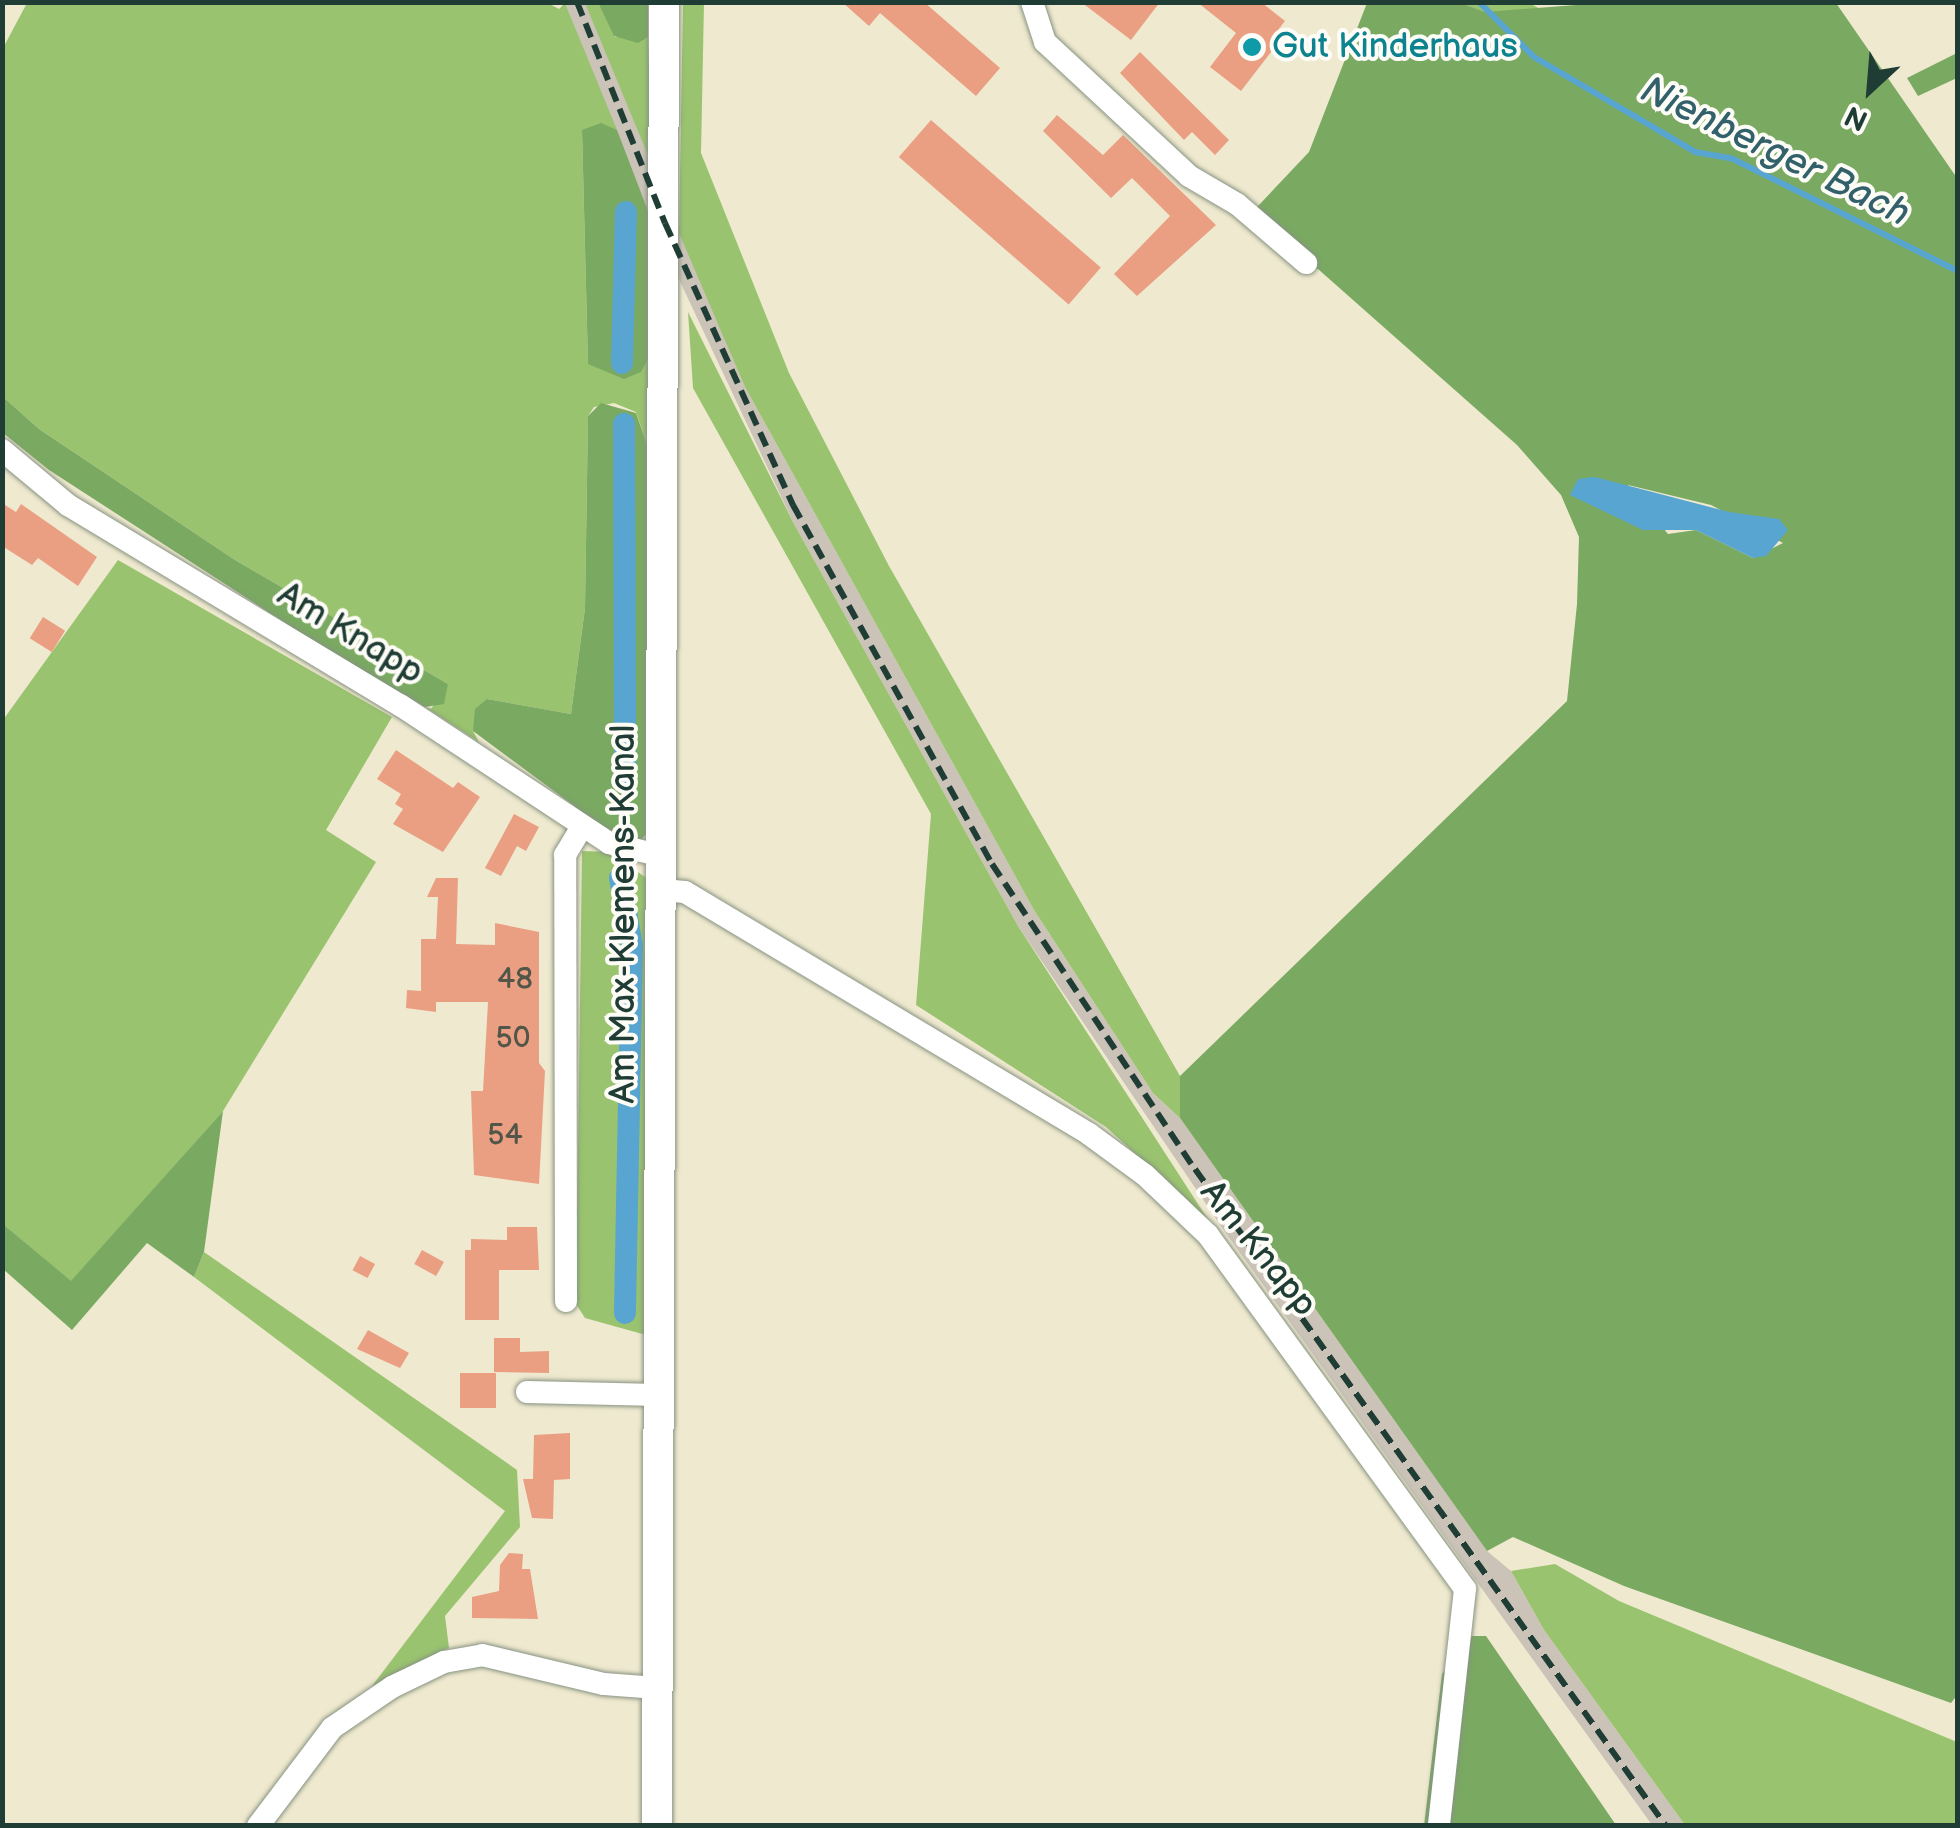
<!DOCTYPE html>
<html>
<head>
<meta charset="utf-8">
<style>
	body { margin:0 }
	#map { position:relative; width:1960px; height:1828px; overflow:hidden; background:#efe9cf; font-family:"Balsamiq Sans",sans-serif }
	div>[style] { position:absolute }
	.industrial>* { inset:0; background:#cbc3b8 }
	.green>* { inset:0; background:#99c36f }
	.forest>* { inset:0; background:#7aa962 }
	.water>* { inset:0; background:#57a5d0 }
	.stream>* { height:6px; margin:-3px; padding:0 3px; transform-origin:3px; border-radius:3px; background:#57a5d0 }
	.canal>* { height:22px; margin:-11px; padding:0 11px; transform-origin:11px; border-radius:11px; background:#57a5d0 }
	.building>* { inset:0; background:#ea9f83; transform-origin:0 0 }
	.roads { filter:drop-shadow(0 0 2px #879382) drop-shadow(0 0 2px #879382) }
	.minor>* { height:22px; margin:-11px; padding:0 11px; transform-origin:11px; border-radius:11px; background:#fff }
	.major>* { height:30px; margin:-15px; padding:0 15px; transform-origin:15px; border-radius:15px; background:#fff }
	.rail>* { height:6px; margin-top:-3px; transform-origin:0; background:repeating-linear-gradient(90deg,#1f3d34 0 15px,transparent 0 23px) }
	.dots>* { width:28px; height:28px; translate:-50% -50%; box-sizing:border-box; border:5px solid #fdfcf7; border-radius:50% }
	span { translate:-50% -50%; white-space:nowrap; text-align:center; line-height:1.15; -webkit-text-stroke:8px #fdfcf7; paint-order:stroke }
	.number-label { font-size:30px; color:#525648 }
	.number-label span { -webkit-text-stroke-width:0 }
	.culture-label { font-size:35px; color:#0d838f }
	.left { translate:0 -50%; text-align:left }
	.street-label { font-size:35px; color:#1f3d34 }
	.water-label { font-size:38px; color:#33616b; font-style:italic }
	.frame { position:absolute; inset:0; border:5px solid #1f3d34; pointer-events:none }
	.north { position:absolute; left:1820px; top:40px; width:100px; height:100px; -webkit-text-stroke:8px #fdfcf7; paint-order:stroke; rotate:206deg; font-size:28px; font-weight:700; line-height:40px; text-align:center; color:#1f3d34 }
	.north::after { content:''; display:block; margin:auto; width:35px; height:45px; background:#1f3d34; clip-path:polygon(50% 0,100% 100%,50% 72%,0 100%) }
</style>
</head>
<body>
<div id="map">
	<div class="industrial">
		<div style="clip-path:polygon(565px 3px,586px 3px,745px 387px,1034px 910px,1153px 1093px,1180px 1118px,1487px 1551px,1511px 1571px,1544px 1630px,1685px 1825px,1652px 1825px,1225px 1232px,1018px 926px,794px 524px,653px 224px)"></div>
	</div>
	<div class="green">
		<div style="clip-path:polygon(546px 2px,559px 9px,565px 3px,617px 130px,582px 130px,588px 364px,649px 357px,649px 450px,636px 412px,614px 403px,594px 407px,588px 416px,585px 608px,571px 714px,487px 699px,473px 731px,479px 742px,425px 707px,431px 709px,448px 684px,235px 560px,39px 429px,2px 396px,2px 50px,27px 3px)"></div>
		<div style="clip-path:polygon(585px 3px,598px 3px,615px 37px,648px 37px,652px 165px)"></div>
		<div style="clip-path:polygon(683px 3px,704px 3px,701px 153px,789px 373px,889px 566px,1180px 1076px,1180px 1118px,1153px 1093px,1034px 910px,745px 387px,679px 233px)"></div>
		<div style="clip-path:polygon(1461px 3px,1529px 3px,1546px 12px,1484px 12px)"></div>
		<div style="clip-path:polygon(688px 312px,794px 524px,1018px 926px,1209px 1221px,1106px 1127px,916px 1005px,931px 814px,693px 388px)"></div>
		<div style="clip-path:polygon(118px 560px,392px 717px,326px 830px,376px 862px,223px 1111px,71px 1282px,3px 1224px,3px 720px)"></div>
		<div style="clip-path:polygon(582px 851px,610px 852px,649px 880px,646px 1335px,585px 1318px,576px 1304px)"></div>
		<div style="clip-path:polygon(204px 1252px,517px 1470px,520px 1527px,445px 1616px,449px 1648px,372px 1686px,505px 1511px,194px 1277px)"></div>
		<div style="clip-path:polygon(1555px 1564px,1619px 1601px,1957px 1742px,1957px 1825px,1685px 1825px,1544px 1630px,1511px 1571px)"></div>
	</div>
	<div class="forest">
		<div style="clip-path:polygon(evenodd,1615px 2px,1836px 3px,1957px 178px,1958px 1694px,1951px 1703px,1624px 1586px,1513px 1537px,1487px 1551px,1180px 1118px,1180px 1076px,1567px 701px,1577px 604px,1579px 537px,1561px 495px,1517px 445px,1318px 269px,1298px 265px,1242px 223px,1309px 152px,1367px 3px,1461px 3px,1485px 12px,1615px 2px,1628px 485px,1711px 505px,1783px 543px,1753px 558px,1696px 530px,1668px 534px,1628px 485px)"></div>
		<div style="clip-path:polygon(598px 3px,648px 3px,648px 37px,638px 43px,614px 36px)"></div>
		<div style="clip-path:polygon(1957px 53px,1957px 78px,1918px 96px,1907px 78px)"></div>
		<div style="clip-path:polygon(601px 123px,617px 130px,653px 224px,649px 357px,641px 372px,624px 379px,588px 364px,582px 130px)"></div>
		<div style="clip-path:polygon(2px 396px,39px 429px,235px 560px,448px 684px,444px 704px,425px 707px,313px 641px,49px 470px,3px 433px)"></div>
		<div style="clip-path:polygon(601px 403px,636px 413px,649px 450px,647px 833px,641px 840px,608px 831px,473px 731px,475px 709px,487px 699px,571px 714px,585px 608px,588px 416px)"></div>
		<div style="clip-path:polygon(223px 1111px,204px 1252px,194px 1277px,147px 1243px,72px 1330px,3px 1269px,3px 1224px,71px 1281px)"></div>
		<div style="clip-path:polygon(1472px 1636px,1486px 1636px,1616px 1825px,1424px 1826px,1442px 1674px)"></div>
	</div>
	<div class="water">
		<div style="clip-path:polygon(1595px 477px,1729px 512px,1779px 519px,1788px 530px,1766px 556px,1753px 558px,1696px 530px,1643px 530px,1570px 495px,1578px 479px)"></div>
	</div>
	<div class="stream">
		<div style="left:1479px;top:2px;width:78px;rotate:45deg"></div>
		<div style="left:1534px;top:57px;width:187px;rotate:30.5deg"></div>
		<div style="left:1695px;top:152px;width:39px;rotate:10deg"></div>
		<div style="left:1733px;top:159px;width:251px;rotate:26.5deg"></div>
	</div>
	<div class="canal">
		<div style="left:622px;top:363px;width:151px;rotate:-88.5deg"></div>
		<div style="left:624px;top:424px;width:357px;rotate:89.8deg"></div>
		<div style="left:620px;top:878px;width:69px;rotate:80deg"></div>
		<div style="left:632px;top:946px;width:367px;rotate:91.1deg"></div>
	</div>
	<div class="building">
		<div style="clip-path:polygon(842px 2px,924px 2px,1000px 68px,976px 96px,880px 13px,869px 26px)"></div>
		<div style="clip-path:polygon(1081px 2px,1160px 2px,1131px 40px)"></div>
		<div style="clip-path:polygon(1197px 2px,1261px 2px,1285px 21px,1278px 30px,1284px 35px,1241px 91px,1210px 67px,1236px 33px)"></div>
		<div style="clip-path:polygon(1140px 52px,1229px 140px,1215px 155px,1192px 132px,1184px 140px,1120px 73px)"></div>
		<div style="clip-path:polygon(1057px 115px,1103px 155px,1123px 135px,1216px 225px,1137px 296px,1114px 274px,1170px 216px,1132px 178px,1111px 198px,1043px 131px)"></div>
		<div style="left:931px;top:120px;width:225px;height:49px;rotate:41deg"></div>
		<div style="clip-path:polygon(2px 503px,16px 512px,21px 504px,97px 557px,78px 586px,38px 558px,32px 565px,2px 546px)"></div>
		<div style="left:43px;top:617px;width:26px;height:25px;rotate:32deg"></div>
		<div style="clip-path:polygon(396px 750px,453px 788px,458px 782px,480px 797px,443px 852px,393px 824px,403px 809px,395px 804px,401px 794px,377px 779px)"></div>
		<div style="clip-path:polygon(514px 814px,539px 827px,526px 851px,517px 846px,501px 876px,485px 868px)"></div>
		<div style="clip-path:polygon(436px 878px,458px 878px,456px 944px,495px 945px,495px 923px,539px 932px,539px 1063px,545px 1071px,539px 1184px,474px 1175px,471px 1091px,483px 1091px,488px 1002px,436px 1002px,436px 1012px,406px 1008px,407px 990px,421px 991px,421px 939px,436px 939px,438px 897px,427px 897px)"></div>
		<div style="clip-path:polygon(507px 1227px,537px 1227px,539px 1270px,499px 1270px,499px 1320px,465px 1320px,465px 1250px,471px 1250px,471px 1239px,507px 1240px)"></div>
		<div style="left:422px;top:1250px;width:25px;height:16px;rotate:29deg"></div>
		<div style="left:360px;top:1256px;width:17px;height:16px;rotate:28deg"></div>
		<div style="clip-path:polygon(368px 1330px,409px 1353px,400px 1368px,357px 1349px)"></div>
		<div style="clip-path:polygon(494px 1338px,520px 1338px,520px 1352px,549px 1351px,549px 1373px,494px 1372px)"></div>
		<div style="left:460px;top:1373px;width:36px;height:35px"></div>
		<div style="clip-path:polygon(570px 1433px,570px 1479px,554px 1480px,553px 1519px,532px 1518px,523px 1479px,533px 1479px,534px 1435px)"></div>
		<div style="clip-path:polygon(509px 1553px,523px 1554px,522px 1569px,530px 1569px,538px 1619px,472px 1618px,472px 1597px,499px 1591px,500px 1565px)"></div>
	</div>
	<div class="roads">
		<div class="minor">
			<div style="left:1032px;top:2px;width:42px;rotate:72deg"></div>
			<div style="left:1045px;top:42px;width:197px;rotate:42.9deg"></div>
			<div style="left:1189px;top:176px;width:56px;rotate:30.3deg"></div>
			<div style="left:1237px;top:204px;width:91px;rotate:40.5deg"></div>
			<div style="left:2px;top:450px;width:86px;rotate:39.8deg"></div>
			<div style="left:68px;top:505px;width:388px;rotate:31.1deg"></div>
			<div style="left:400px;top:705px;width:250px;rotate:33.4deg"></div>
			<div style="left:609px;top:843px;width:55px;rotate:13.8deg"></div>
			<div style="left:662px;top:890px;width:23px;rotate:5deg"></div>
			<div style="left:685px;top:892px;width:471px;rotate:30.9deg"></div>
			<div style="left:1089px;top:1134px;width:69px;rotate:36.2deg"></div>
			<div style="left:1145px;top:1175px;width:87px;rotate:43.6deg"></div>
			<div style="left:1208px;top:1235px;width:437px;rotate:54deg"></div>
			<div style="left:1465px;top:1589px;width:238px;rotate:96.3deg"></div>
			<div style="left:566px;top:1301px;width:446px;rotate:-90.1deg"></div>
			<div style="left:565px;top:855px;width:33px;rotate:-59deg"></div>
			<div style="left:527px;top:1392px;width:132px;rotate:1.3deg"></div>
			<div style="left:258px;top:1826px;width:123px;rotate:-52.9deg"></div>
			<div style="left:332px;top:1728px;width:73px;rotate:-34.3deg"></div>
			<div style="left:392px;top:1687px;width:58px;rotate:-25.7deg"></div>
			<div style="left:444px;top:1662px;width:39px;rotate:-10deg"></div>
			<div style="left:482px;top:1655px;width:125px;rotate:13.4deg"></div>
			<div style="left:604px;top:1684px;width:53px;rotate:4.3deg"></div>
		</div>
		<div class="major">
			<div style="left:657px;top:1826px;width:1824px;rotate:-89.78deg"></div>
		</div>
	</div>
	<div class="rail">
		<div style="left:577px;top:2px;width:238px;rotate:68.3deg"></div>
		<div style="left:665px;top:223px;width:310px;rotate:65.6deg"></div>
		<div style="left:793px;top:505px;width:410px;rotate:61deg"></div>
		<div style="left:992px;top:864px;width:366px;rotate:56.4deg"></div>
		<div style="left:1195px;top:1169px;width:808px;rotate:54.36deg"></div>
	</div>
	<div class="dots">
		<div style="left:1252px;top:47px;background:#0f9aa8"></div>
	</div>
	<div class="number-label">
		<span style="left:515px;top:979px">48</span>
		<span style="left:513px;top:1038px">50</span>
		<span style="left:505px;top:1135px">54</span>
	</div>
	<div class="culture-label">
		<span class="left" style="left:1272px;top:47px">Gut Kinderhaus</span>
	</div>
	<div class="street-label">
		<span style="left:350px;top:634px;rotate:31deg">Am Knapp</span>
		<span style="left:624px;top:914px;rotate:-90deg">Am Max-Klemens-Kanal</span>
		<span style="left:1258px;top:1249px;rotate:51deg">Am Knapp</span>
	</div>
	<div class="water-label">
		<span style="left:1775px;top:152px;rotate:26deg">Nienberger Bach</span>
	</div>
	<div class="frame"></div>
	<div class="north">N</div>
</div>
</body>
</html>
